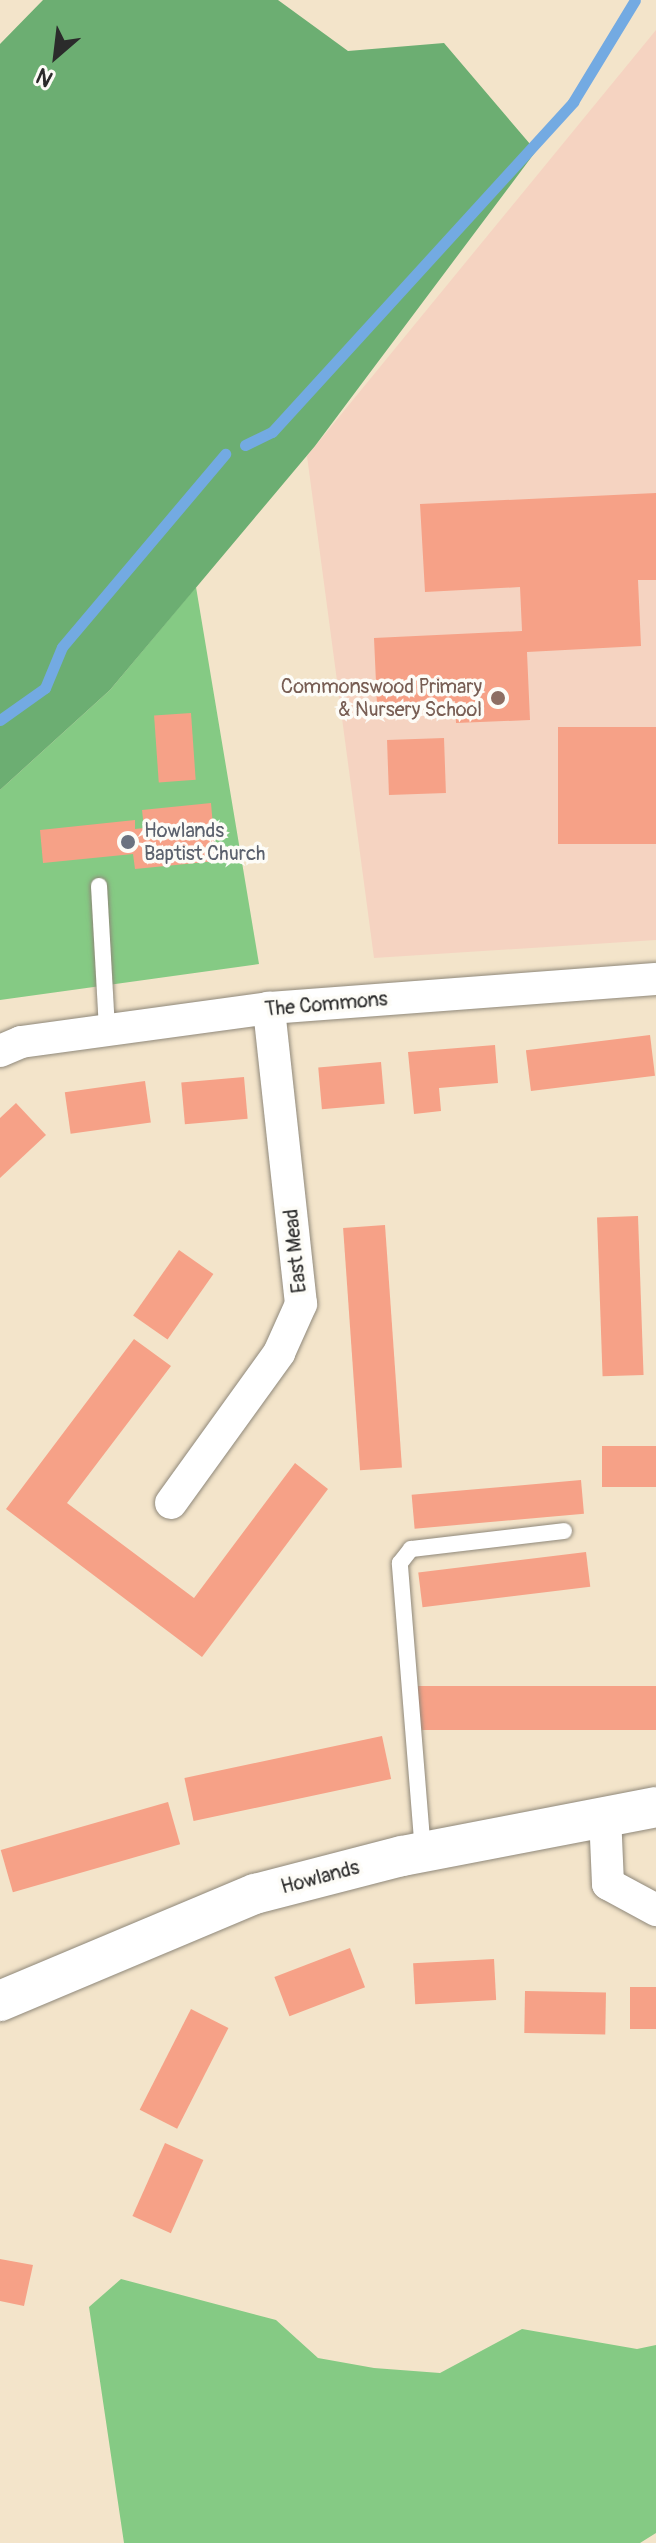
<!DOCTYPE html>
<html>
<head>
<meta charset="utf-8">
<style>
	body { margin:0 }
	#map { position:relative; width:656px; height:2543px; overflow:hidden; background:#f3e4ca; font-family:Pangolin,sans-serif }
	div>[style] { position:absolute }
	.built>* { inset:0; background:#f5d3c1 }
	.green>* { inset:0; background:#85ca84 }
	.forest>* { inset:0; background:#6cae72 }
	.stream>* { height:11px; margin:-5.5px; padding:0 5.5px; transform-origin:5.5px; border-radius:5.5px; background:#73aae2 }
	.building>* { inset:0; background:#f6a187; transform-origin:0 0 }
	.roads { filter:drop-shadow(0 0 2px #8f887a) drop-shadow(0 0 2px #8f887a) }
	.service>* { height:16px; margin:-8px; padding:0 8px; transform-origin:8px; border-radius:8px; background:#fff }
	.minor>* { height:32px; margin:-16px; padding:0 16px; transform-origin:16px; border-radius:16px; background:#fff }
	.tertiary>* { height:40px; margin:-20px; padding:0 20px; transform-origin:20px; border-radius:20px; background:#fff }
	.dots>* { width:22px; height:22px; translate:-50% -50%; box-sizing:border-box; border:4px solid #fdfcf7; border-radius:50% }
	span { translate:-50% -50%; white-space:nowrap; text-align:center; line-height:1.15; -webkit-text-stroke:7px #fdfcf7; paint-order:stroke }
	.education-label { font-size:20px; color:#785e54 }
	.right { translate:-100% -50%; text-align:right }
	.worship-label { font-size:20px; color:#5b616d }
	.left { translate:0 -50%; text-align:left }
	.street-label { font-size:20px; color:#2b2b2b }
	.north { position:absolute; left:16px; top:16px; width:80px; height:80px; -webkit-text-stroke:6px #fdfcf7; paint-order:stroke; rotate:208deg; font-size:22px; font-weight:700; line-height:32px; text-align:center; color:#2b2b2b }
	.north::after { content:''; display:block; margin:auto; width:28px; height:36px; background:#2b2b2b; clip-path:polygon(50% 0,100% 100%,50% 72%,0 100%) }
</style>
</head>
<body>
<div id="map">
	<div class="built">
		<div style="clip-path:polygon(656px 30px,656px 940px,374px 958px,307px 456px)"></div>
	</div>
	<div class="green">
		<div style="clip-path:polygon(196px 587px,259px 964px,0 1000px,0 790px,110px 690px)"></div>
		<div style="clip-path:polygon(121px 2279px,276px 2320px,318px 2358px,374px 2368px,440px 2373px,522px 2329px,637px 2349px,656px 2345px,656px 2533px,640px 2543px,124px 2543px,89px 2307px)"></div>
	</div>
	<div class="forest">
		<div style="clip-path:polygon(43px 0,278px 0,348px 51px,444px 43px,536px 151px,315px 446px,110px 690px,0 790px,0 44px)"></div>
	</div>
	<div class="stream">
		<div style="left:245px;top:445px;width:30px;rotate:-26deg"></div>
		<div style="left:272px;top:432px;width:447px;rotate:-47.6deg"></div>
		<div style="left:573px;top:102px;width:119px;rotate:-58.7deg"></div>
		<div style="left:0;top:720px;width:55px;rotate:-35.4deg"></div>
		<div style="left:45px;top:688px;width:44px;rotate:-67.5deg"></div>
		<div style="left:62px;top:647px;width:253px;rotate:-49.8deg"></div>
	</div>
	<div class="building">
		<div style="clip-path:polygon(656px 493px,656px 580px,638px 580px,641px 646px,527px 652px,530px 720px,456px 723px,455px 701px,377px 705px,374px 638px,522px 631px,520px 587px,425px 592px,420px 504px)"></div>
		<div style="left:191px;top:713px;width:67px;height:37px;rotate:86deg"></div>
		<div style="left:656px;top:727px;width:117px;height:98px;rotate:90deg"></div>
		<div style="left:444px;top:738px;width:55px;height:57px;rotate:88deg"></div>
		<div style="clip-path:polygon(211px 803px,216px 861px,135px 869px,133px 854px,43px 863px,40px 830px,135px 820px,135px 829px,144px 828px,142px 810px)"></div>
		<div style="left:650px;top:1035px;width:41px;height:125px;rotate:83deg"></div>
		<div style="clip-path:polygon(495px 1045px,498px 1083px,439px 1088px,441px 1111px,414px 1114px,408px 1052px)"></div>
		<div style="left:381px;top:1062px;width:42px;height:63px;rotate:85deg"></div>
		<div style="left:244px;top:1077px;width:42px;height:63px;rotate:85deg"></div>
		<div style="left:145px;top:1081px;width:42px;height:81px;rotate:82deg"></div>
		<div style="clip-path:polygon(16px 1103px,46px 1135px,0 1178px,0 1118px)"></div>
		<div style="left:638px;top:1216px;width:159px;height:41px;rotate:88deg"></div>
		<div style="left:385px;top:1225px;width:243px;height:42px;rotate:86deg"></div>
		<div style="left:179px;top:1250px;width:42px;height:80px;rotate:35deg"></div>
		<div style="clip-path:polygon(134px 1339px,171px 1366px,67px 1503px,194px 1598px,295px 1463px,328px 1489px,202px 1657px,6px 1509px)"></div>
		<div style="left:656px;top:1446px;width:41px;height:54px;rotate:90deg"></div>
		<div style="left:581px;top:1480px;width:34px;height:170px;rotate:85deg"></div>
		<div style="left:586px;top:1552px;width:35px;height:169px;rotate:83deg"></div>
		<div style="left:656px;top:1686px;width:44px;height:238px;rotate:90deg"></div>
		<div style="left:382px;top:1736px;width:44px;height:202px;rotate:78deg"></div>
		<div style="left:168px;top:1802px;width:44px;height:174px;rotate:74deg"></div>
		<div style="left:350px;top:1948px;width:42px;height:81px;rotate:69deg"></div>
		<div style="left:494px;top:1959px;width:41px;height:81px;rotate:87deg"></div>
		<div style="left:630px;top:1987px;width:26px;height:42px"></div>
		<div style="left:525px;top:1991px;width:81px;height:42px;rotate:1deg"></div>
		<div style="left:191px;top:2009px;width:42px;height:113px;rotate:27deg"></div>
		<div style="left:165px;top:2143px;width:42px;height:80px;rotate:24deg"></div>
		<div style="clip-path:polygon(0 2259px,33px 2265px,24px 2306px,0 2301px)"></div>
	</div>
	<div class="roads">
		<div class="service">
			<div style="left:99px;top:886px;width:144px;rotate:86.8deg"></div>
			<div style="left:423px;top:1852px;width:290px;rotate:-94.6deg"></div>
			<div style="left:400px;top:1563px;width:18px;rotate:-52deg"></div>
			<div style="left:411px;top:1549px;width:154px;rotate:-6.7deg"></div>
		</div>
		<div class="minor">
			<div style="left:0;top:1051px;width:23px;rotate:-23deg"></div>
			<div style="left:21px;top:1042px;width:250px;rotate:-7.8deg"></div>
			<div style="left:269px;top:1008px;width:388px;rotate:-4.3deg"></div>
			<div style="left:171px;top:1503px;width:185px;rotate:-54.2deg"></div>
			<div style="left:279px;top:1353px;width:54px;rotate:-65.8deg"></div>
			<div style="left:301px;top:1304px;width:298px;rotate:-96.2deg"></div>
			<div style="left:605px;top:1815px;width:69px;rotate:87.5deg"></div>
			<div style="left:608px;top:1884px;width:55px;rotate:28.4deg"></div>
		</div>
		<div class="tertiary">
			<div style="left:0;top:2001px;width:277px;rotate:-22.8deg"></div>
			<div style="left:255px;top:1894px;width:152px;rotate:-14.5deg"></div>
			<div style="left:402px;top:1856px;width:259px;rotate:-10.9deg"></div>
		</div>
	</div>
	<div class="dots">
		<div style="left:498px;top:698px;background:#8d6e63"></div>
		<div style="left:128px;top:842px;background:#6b7280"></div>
	</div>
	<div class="education-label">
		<span class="right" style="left:482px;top:698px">Commonswood Primary<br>&amp; Nursery School</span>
	</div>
	<div class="worship-label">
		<span class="left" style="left:144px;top:842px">Howlands<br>Baptist Church</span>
	</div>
	<div class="street-label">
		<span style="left:326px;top:1004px;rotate:-5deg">The Commons</span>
		<span style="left:295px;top:1251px;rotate:-96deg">East Mead</span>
		<span style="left:320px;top:1877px;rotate:-15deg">Howlands</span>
	</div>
	<div class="north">N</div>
</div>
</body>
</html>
